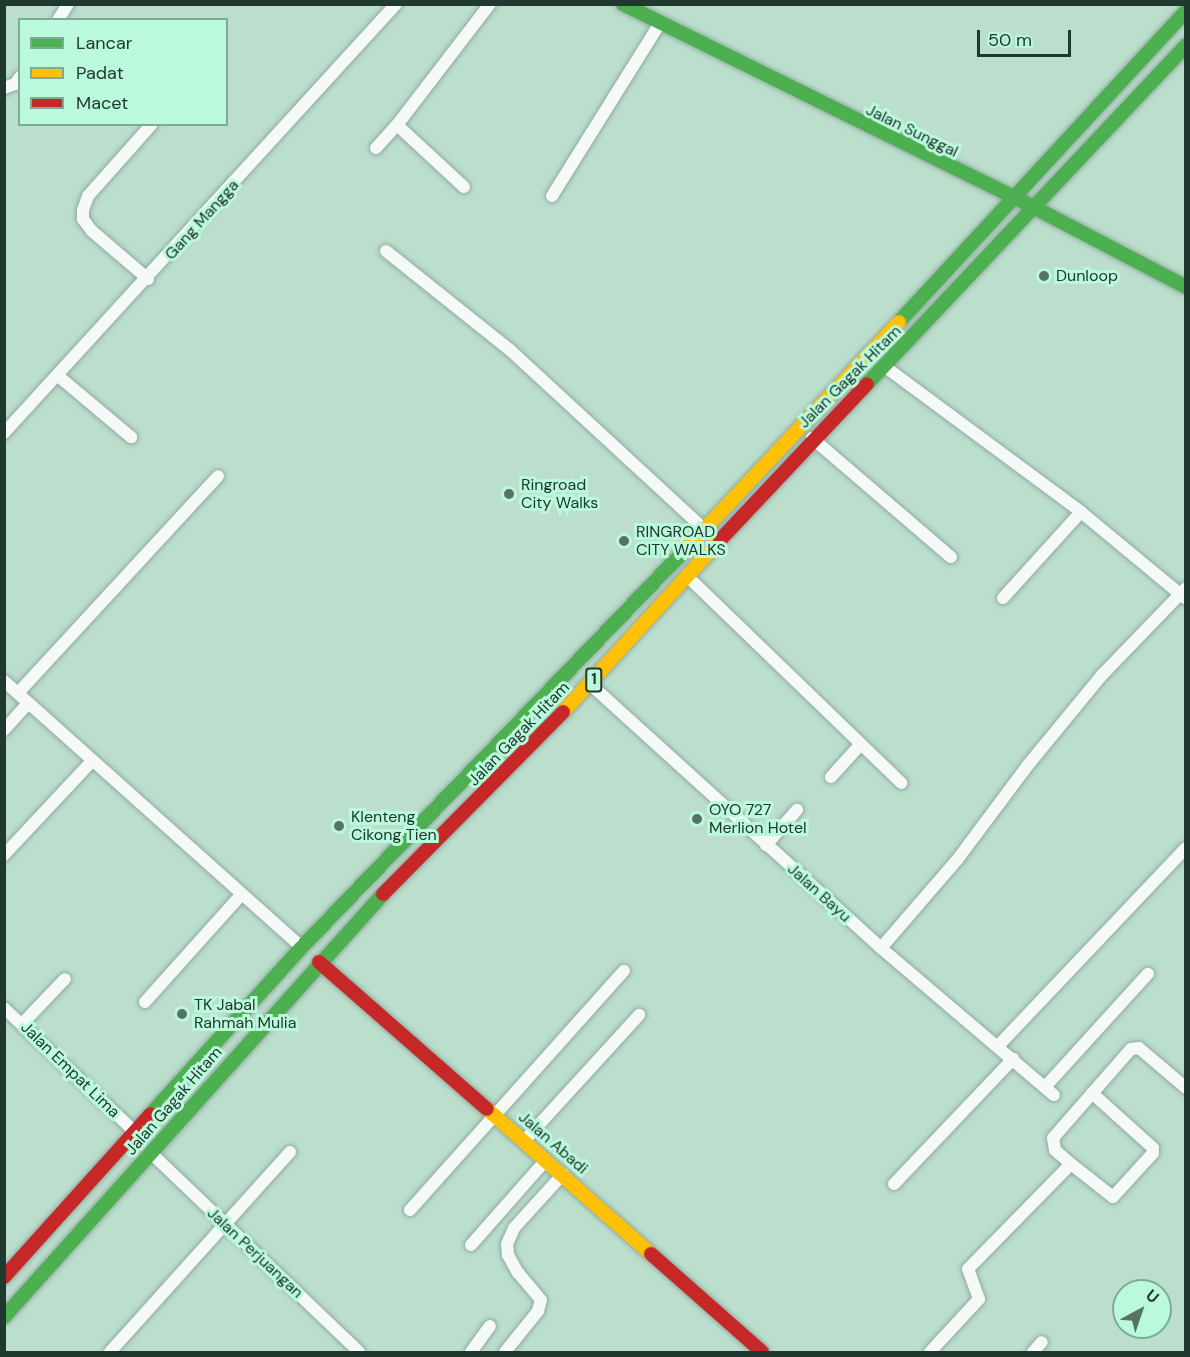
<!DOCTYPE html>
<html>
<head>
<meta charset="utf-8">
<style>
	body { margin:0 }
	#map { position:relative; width:1190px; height:1357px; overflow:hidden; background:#bbdecd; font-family:"DM Sans",sans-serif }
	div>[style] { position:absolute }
	.roads { filter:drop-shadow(0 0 2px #90ab9f) drop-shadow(0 0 2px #90ab9f) }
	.street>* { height:12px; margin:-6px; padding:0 6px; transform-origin:6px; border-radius:6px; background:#f5faf8 }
	.fast>* { height:14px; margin:-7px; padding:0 7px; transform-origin:7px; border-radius:7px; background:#4caf50 }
	.slow>* { height:14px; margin:-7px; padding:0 7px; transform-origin:7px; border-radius:7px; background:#ffc107 }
	.jam>* { height:14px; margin:-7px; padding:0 7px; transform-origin:7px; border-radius:7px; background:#c62828 }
	.dots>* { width:16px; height:16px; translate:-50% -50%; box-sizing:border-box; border:3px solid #baf9db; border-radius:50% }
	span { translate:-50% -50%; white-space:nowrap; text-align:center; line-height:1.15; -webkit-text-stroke:6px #baf9db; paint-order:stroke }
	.shield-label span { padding:2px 4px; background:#baf9db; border:2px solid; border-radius:4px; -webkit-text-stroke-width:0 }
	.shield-label { font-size:15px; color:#20392e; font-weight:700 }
	.street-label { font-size:16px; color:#20392e }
	.poi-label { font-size:16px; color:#20392e }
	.left { translate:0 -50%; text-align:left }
	.frame { position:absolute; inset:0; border:6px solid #20392e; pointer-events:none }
	.legend { position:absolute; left:18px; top:18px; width:210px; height:108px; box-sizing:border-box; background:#baf9db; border:2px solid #7cac96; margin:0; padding:8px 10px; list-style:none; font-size:18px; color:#20392e }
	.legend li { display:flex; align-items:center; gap:12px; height:30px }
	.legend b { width:30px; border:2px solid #7cac96 }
	.north { position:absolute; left:1112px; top:1279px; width:60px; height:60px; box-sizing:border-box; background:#baf9db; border:2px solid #7cac96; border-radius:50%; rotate:40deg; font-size:16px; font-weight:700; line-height:24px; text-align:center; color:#20392e }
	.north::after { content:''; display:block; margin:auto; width:21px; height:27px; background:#567366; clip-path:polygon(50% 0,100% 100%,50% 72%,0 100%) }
	.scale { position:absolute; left:977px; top:30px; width:94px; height:27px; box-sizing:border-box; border:3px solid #20392e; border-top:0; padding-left:8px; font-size:18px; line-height:21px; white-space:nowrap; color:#20392e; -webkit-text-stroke:4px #baf9db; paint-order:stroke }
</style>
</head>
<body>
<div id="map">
	<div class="roads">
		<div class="street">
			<div style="left:58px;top:20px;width:19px;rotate:-58deg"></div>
			<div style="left:4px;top:88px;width:12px;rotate:-20deg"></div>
			<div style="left:15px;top:84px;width:9px;rotate:-54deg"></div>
			<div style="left:376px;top:148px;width:31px;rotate:-48deg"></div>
			<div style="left:464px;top:187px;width:91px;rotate:-137.2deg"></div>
			<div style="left:397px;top:125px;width:153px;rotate:-52.5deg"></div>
			<div style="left:552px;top:196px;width:204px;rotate:-58deg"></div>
			<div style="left:386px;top:251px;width:159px;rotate:38.6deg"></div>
			<div style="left:510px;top:350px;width:263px;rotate:42.7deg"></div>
			<div style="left:148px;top:279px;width:74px;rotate:-139.4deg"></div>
			<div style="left:92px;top:231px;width:15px;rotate:-127deg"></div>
			<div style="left:83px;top:219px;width:9px;rotate:-90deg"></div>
			<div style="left:83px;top:210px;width:15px;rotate:-70deg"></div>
			<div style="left:88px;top:196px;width:96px;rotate:-48.4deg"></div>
			<div style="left:884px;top:366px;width:245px;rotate:36.5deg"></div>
			<div style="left:1081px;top:512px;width:135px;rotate:39.6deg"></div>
			<div style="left:57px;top:375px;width:97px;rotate:40deg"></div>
			<div style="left:4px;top:433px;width:581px;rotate:-47.58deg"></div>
			<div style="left:812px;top:438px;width:183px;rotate:40.6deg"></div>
			<div style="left:687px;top:576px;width:298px;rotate:44deg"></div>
			<div style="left:1003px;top:598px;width:116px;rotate:-47.8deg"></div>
			<div style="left:4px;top:681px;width:399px;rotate:41.8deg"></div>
			<div style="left:590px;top:684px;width:393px;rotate:42.2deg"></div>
			<div style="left:881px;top:948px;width:227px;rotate:40.4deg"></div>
			<div style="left:18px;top:693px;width:295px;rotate:-47.3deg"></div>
			<div style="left:4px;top:730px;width:36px;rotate:-48deg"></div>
			<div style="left:831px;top:777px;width:43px;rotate:-47.8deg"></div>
			<div style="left:766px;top:845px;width:47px;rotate:-48.5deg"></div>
			<div style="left:4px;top:855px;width:129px;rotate:-46.9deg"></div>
			<div style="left:881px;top:948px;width:116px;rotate:-49.2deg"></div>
			<div style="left:957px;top:860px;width:119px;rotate:-53.2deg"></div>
			<div style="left:1028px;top:765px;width:117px;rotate:-50.6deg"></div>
			<div style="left:1102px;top:675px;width:121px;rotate:-46deg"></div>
			<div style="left:145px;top:1002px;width:145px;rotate:-48.1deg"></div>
			<div style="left:4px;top:1008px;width:182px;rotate:43.4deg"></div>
			<div style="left:22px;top:1024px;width:62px;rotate:-46.3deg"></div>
			<div style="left:998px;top:1046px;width:273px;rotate:-46.5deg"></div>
			<div style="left:1045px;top:1087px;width:153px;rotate:-47.7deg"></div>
			<div style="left:524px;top:1141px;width:171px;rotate:-47.6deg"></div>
			<div style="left:151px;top:1153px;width:288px;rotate:43.7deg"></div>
			<div style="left:1071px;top:1164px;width:53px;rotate:38.2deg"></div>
			<div style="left:1113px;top:1197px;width:59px;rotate:-47.7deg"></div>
			<div style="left:1153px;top:1153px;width:5px;rotate:-90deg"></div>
			<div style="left:1153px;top:1148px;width:82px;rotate:-138deg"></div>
			<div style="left:894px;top:1184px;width:173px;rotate:-46.4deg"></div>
			<div style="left:410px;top:1210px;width:321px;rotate:-48.2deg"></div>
			<div style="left:471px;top:1245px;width:113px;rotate:-48.6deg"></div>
			<div style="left:110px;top:1352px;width:269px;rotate:-48deg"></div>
			<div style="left:471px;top:1352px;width:32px;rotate:-54deg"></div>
			<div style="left:505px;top:1352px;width:53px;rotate:-51.2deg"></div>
			<div style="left:538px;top:1311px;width:11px;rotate:-75deg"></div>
			<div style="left:541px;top:1300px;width:35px;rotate:-130deg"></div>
			<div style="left:518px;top:1273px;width:21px;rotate:-119deg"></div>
			<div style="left:508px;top:1255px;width:11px;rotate:-95deg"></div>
			<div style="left:507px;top:1244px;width:17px;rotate:-66deg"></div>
			<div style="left:514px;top:1228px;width:73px;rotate:-47.8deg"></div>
			<div style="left:930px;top:1352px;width:72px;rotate:-47.2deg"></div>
			<div style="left:979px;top:1299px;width:32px;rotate:-110deg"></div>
			<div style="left:968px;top:1269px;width:147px;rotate:-45.6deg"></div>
			<div style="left:1071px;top:1164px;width:21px;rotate:-139deg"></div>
			<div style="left:1055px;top:1150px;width:12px;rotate:-99deg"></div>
			<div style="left:1053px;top:1138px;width:118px;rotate:-48.8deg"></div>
			<div style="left:1131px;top:1049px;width:8px;rotate:-7deg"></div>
			<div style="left:1139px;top:1048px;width:62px;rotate:40.4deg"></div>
			<div style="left:1033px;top:1352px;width:13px;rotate:-48deg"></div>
		</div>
		<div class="fast">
			<div style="left:623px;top:4px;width:438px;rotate:26.3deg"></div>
			<div style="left:1016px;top:198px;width:192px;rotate:27.6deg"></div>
			<div style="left:899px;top:322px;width:423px;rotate:-47.3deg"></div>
			<div style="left:867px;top:384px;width:465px;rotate:-46.7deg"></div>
			<div style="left:151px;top:1114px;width:225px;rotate:-47.9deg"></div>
			<div style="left:302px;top:947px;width:550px;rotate:-46.03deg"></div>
			<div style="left:4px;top:1317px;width:568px;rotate:-48.14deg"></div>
		</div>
		<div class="slow">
			<div style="left:684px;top:551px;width:314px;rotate:-46.8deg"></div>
			<div style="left:563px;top:712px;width:233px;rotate:-47.6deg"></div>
			<div style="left:487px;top:1109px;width:219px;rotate:41.5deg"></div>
		</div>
		<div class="jam">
			<div style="left:720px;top:540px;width:214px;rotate:-46.7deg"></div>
			<div style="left:383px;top:894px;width:256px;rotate:-45.3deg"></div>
			<div style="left:319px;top:962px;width:223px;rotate:41.2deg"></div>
			<div style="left:651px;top:1254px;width:148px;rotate:41.4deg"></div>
			<div style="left:4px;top:1277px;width:219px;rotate:-48deg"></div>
		</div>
	</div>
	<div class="dots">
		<div style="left:1044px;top:276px;background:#567366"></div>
		<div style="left:509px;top:494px;background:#567366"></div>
		<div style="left:624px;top:541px;background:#567366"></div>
		<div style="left:697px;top:819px;background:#567366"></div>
		<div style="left:339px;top:826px;background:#567366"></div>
		<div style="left:182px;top:1014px;background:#567366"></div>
	</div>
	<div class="shield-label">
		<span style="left:594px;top:680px">1</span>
	</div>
	<div class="street-label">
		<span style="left:912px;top:131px;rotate:26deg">Jalan Sunggal</span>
		<span style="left:202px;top:220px;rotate:-48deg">Gang Mangga</span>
		<span style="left:850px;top:377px;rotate:-45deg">Jalan Gagak Hitam</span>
		<span style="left:519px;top:734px;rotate:-46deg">Jalan Gagak Hitam</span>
		<span style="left:819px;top:893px;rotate:42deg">Jalan Bayu</span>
		<span style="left:70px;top:1070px;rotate:44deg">Jalan Empat Lima</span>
		<span style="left:174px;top:1101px;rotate:-49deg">Jalan Gagak Hitam</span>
		<span style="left:553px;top:1143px;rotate:41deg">Jalan Abadi</span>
		<span style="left:255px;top:1253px;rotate:43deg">Jalan Perjuangan</span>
	</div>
	<div class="poi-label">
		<span class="left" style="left:1056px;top:276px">Dunloop</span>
		<span class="left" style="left:521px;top:494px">Ringroad<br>City Walks</span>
		<span class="left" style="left:636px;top:541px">RINGROAD<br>CITY WALKS</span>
		<span class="left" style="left:709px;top:819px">OYO 727<br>Merlion Hotel</span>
		<span class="left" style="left:351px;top:826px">Klenteng<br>Cikong Tien</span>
		<span class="left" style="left:194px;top:1014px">TK Jabal<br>Rahmah Mulia</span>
	</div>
	<div class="frame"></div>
	<ul class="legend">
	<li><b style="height:8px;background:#4caf50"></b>Lancar</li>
	<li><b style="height:8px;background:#ffc107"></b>Padat</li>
	<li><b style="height:8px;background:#c62828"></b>Macet</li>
	</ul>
	<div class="north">U</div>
	<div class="scale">50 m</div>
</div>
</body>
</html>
